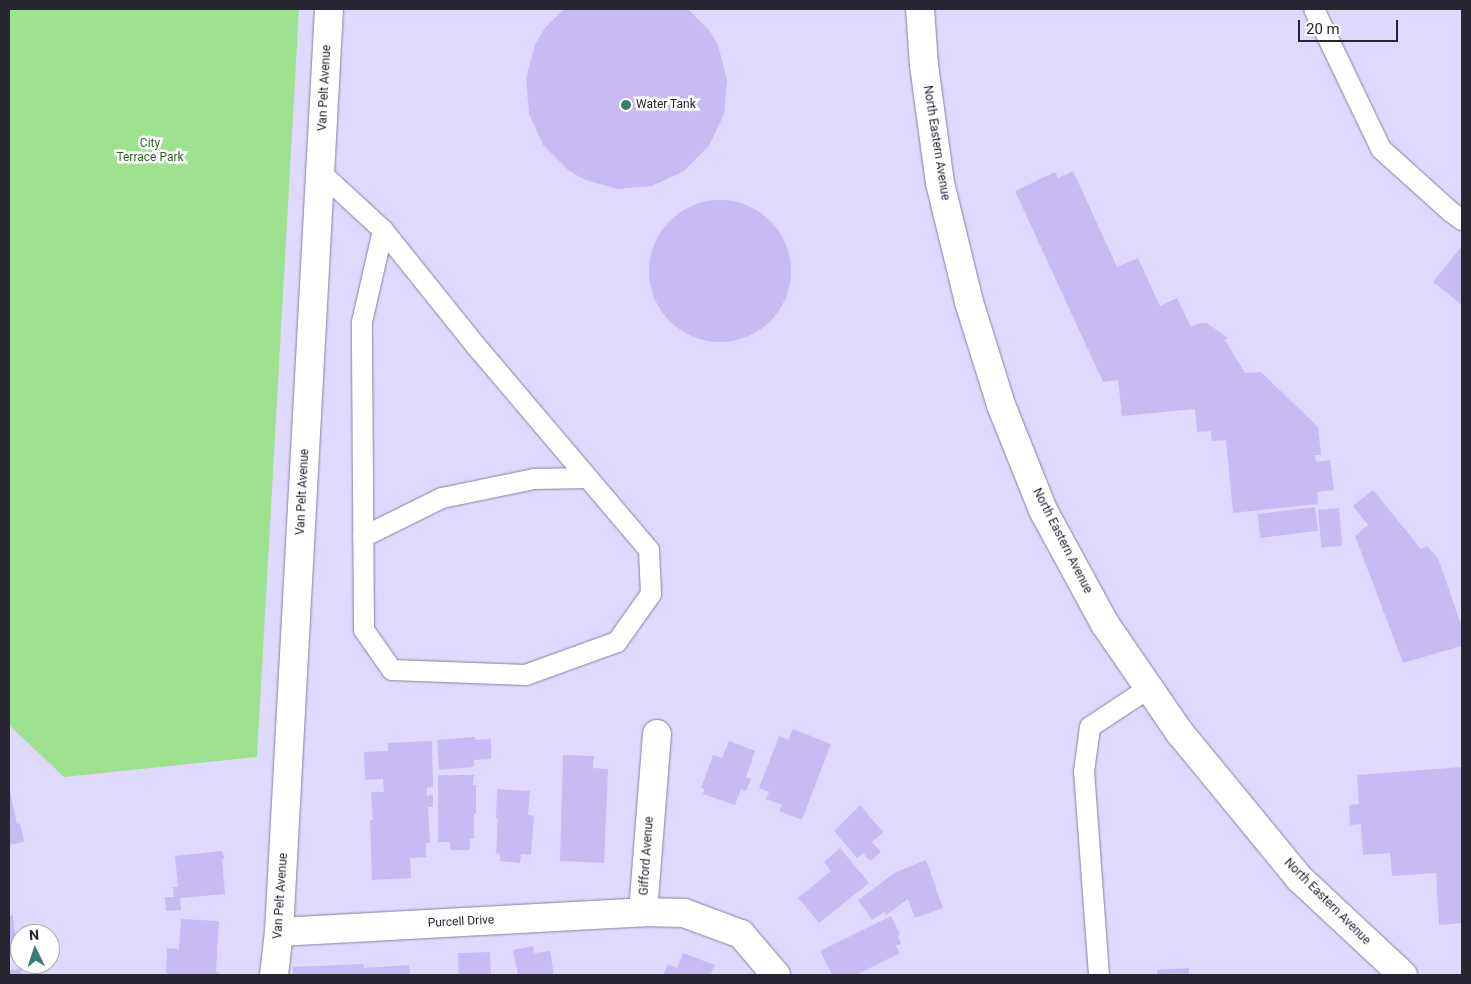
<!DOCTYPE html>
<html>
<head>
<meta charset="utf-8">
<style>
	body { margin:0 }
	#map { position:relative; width:1471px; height:984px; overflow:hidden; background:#dfd9fd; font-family:Roboto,sans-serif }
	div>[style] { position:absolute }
	.green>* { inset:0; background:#9ee290 }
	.building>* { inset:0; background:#c8bbf3; transform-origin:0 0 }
	.round { border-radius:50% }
	.roads { filter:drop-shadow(0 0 1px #8681a2) drop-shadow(0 0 1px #8681a2) }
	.service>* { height:20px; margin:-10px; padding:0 10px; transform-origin:10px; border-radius:10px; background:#fff }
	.minor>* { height:28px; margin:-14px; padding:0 14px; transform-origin:14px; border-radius:14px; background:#fff }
	.secondary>* { height:28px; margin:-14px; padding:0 14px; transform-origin:14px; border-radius:14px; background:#fff }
	.dots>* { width:14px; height:14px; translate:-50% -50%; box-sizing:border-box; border:2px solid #fff; border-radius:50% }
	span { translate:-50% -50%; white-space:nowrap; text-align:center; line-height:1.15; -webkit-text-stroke:5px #fff; paint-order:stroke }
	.street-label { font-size:12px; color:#272532 }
	.poi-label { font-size:12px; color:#272532 }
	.left { translate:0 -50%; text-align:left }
	.park-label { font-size:12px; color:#28671a }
	.frame { position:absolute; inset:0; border:10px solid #272532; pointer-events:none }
	.north { position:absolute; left:10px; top:924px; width:50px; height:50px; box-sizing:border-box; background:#fff; border:1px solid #a9a8ad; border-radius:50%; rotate:356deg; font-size:14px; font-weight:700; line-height:20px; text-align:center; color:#272532 }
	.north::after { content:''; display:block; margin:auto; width:18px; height:22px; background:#397d72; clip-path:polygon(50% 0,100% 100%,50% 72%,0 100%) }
	.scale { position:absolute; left:1298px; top:20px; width:100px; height:22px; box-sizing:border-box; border:2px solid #272532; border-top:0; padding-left:6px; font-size:15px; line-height:18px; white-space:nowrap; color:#272532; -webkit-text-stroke:4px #fff; paint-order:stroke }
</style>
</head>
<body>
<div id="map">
	<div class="green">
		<div style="clip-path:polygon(9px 9px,299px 9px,257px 757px,64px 777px,9px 725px)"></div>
	</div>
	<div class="building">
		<div style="clip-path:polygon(564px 9px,688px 9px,709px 30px,718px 45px,727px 80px,724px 114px,709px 146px,684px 171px,652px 186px,617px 189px,583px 179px,568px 170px,543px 145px,529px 114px,526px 78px,535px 45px,544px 29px)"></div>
		<div style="clip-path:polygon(1073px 171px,1117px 267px,1138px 258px,1160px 306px,1177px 298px,1191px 327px,1199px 323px,1207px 323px,1228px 338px,1225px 340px,1245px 373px,1261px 372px,1318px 427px,1321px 455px,1315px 455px,1316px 462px,1330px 460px,1334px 490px,1317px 492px,1318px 504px,1233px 513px,1226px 440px,1212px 441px,1211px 431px,1197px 432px,1195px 409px,1122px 416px,1118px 380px,1103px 382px,1015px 191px,1055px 172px,1058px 178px)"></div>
		<div class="round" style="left:649px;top:200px;width:142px;height:142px"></div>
		<div style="clip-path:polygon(1462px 246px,1462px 305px,1433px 282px)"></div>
		<div style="clip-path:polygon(1373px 490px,1421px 549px,1427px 546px,1438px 558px,1462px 627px,1462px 646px,1403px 663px,1355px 536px,1368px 525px,1353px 506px)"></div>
		<div style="left:1315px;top:507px;width:24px;height:58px;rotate:83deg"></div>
		<div style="left:1339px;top:508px;width:38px;height:21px;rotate:85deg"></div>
		<div style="clip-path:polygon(793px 729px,831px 744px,802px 820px,779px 811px,782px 805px,766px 799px,769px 792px,759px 788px,779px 736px,788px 740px)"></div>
		<div style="clip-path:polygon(475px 737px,475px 740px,491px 739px,491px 759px,474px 760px,474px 767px,439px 770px,437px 740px)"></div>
		<div style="clip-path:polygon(432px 741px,433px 787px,427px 788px,427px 796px,433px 795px,433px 807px,428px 807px,430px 843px,426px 843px,426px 857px,410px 858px,411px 878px,372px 880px,370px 820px,373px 820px,371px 792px,384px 792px,383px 779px,365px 780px,364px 752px,388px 751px,388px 743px)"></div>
		<div style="clip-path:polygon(729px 741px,755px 751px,746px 777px,751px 779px,746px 791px,741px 789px,735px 805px,703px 794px,704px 789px,701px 788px,713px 755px,722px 758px)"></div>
		<div style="clip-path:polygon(563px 755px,594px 756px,593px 768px,608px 769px,604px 863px,560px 861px)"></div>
		<div style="clip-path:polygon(1462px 767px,1462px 923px,1439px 925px,1436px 873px,1392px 876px,1390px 853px,1363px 855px,1361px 824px,1350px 825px,1349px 805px,1359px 804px,1357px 775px)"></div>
		<div style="clip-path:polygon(438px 775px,474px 775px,473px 785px,476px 785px,476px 814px,474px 814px,474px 839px,470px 839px,470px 850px,450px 850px,450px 842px,438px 842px)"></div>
		<div style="clip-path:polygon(9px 786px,17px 824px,20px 823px,24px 842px,9px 845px)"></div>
		<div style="clip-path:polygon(497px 789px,530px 791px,528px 815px,534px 816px,531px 855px,521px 854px,520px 863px,500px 861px,500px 854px,496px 853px,498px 818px,496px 818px)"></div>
		<div style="clip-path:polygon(860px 805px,883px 832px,872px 842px,881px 852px,870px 861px,863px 853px,857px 858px,834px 831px)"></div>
		<div style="clip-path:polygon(840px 848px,869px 883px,819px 923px,798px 898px,831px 871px,824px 862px)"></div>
		<div style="clip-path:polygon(221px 851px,223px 852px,224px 859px,222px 859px,225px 894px,180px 898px,181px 910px,166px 911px,165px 897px,174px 897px,173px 887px,178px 887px,175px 856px)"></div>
		<div style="clip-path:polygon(926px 860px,943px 908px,915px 918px,908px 899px,886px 915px,884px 912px,872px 920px,858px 900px,896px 872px)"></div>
		<div style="clip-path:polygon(13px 915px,17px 956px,9px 956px,9px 916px)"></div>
		<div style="clip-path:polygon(891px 916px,900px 934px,898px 936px,901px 944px,896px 946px,900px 953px,856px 975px,832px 975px,820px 951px)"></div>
		<div style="clip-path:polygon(181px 919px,219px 921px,216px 972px,219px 972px,219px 975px,166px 975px,167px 948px,179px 949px)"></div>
		<div style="clip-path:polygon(533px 946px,534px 953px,550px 951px,554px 975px,518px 975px,513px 950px)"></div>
		<div style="left:490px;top:952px;width:23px;height:32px;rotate:88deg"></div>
		<div style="clip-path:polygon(683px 953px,715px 965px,710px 975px,663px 975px,668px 964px,677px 968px)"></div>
		<div style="clip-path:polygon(363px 964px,364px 968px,409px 965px,410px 975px,293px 975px,293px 967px)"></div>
		<div style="clip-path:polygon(1189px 968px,1189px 975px,1157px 975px,1157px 970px)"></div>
		<div style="clip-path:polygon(21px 969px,22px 975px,9px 975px,9px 970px)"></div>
	</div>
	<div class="roads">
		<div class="service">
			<div style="left:1314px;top:9px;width:155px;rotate:64.4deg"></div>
			<div style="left:1381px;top:149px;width:94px;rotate:42deg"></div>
			<div style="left:1451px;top:212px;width:14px;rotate:36deg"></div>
			<div style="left:321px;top:173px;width:84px;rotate:42.6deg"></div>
			<div style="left:383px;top:230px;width:149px;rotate:51.3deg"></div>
			<div style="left:476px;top:346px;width:267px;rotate:49.7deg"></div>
			<div style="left:649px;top:550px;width:44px;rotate:87.4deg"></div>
			<div style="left:651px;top:594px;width:59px;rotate:125.3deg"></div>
			<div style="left:617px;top:642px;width:97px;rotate:160.1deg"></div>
			<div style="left:526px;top:675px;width:134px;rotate:-177.9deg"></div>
			<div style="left:392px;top:670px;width:49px;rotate:-125deg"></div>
			<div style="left:364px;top:630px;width:308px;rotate:-90.4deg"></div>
			<div style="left:362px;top:322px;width:94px;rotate:-77.1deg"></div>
			<div style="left:363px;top:537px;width:88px;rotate:-26.3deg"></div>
			<div style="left:442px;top:498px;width:94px;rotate:-11.7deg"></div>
			<div style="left:534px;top:479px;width:53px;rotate:-1.1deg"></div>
			<div style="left:1099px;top:975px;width:204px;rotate:-94.2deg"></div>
			<div style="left:1084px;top:772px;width:45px;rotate:-82.4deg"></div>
			<div style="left:1090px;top:727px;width:71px;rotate:-33.5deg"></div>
		</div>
		<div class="minor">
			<div style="left:657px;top:734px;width:179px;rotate:94.5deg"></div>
			<div style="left:643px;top:912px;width:41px;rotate:1.4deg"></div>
			<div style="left:684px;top:913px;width:61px;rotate:20.2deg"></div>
			<div style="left:741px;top:934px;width:54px;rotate:49.5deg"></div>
			<div style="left:279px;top:932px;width:365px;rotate:-3.1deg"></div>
			<div style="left:274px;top:975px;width:43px;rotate:-83.4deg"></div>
			<div style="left:279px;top:932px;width:924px;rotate:-86.9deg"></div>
		</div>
		<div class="secondary">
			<div style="left:920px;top:9px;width:56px;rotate:85.9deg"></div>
			<div style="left:924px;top:65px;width:119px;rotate:82.3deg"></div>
			<div style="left:940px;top:183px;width:122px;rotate:76.3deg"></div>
			<div style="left:969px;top:302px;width:108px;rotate:72.7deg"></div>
			<div style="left:1001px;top:405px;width:113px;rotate:68.2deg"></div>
			<div style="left:1043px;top:510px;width:130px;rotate:61.5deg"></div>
			<div style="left:1105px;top:624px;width:132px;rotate:55.5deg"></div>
			<div style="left:1180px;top:733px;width:188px;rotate:50.6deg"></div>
			<div style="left:1299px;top:878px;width:142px;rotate:43deg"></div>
		</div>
	</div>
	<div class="dots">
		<div style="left:626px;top:105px;background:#397d72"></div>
	</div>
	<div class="street-label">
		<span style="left:325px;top:88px;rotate:-87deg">Van Pelt Avenue</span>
		<span style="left:936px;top:143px;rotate:81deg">North Eastern Avenue</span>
		<span style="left:303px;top:492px;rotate:-87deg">Van Pelt Avenue</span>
		<span style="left:1062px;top:541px;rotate:63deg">North Eastern Avenue</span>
		<span style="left:647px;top:856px;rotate:-86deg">Gifford Avenue</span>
		<span style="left:281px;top:896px;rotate:-86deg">Van Pelt Avenue</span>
		<span style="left:1327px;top:902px;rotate:45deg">North Eastern Avenue</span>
		<span style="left:461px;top:922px;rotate:-3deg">Purcell Drive</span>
	</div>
	<div class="poi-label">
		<span class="left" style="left:636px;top:105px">Water Tank</span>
	</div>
	<div class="park-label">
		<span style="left:150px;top:151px">City<br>Terrace Park</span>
	</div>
	<div class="frame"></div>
	<div class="north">N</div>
	<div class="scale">20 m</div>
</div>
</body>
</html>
